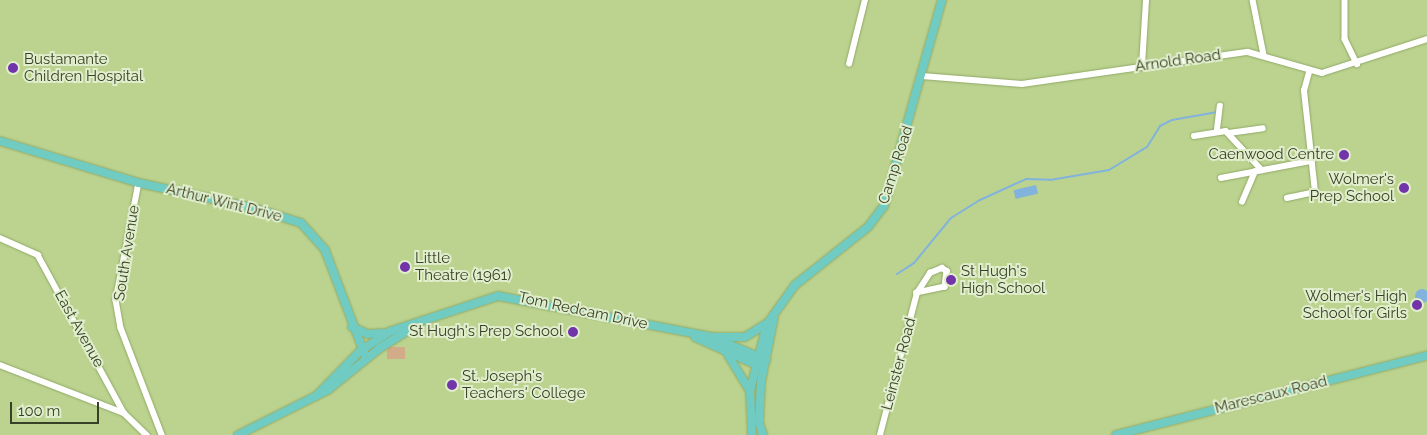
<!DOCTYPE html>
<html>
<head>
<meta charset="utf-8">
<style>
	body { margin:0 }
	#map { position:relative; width:1427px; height:435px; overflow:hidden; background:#bbd38f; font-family:Raleway,sans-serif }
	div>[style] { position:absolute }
	.green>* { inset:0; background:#d2ac89; transform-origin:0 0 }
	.water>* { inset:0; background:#81b3dd; transform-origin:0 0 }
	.round { border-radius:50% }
	.stream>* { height:2px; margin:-1px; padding:0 1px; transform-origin:1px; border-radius:1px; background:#81b3dd }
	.roads { filter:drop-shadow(0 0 1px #93aa68) drop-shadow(0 0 1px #93aa68) }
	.minor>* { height:5.5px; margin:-2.75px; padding:0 2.75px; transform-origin:2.75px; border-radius:2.75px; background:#fff }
	.major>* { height:8px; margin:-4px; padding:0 4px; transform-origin:4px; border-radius:4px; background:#70cbc3 }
	.dots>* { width:14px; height:14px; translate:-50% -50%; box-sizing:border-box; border:2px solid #e1eecd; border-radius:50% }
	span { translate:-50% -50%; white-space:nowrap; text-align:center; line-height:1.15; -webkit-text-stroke:4px #e1eecd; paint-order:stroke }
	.poi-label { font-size:15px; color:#374125 }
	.left { translate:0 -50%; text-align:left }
	.right { translate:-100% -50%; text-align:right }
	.street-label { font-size:15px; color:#374125 }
	.scale { position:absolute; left:10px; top:402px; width:89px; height:22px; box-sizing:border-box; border:2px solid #374125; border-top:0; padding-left:6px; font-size:15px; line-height:18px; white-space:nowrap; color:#374125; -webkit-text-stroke:4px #e1eecd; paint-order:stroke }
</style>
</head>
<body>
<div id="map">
	<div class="green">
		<div style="left:387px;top:347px;width:18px;height:12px"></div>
	</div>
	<div class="water">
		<div style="left:1036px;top:185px;width:9px;height:23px;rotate:77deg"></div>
		<div class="round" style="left:1415px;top:289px;width:14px;height:14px"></div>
	</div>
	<div class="stream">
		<div style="left:897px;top:274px;width:20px;rotate:-33deg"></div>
		<div style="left:914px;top:263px;width:58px;rotate:-50.6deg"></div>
		<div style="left:951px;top:218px;width:34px;rotate:-32deg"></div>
		<div style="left:980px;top:200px;width:51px;rotate:-24.5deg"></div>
		<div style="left:1026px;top:179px;width:24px;rotate:2deg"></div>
		<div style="left:1050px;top:180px;width:60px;rotate:-9.6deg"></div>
		<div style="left:1109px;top:170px;width:44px;rotate:-31.2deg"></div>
		<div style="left:1147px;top:147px;width:25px;rotate:-58deg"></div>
		<div style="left:1160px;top:126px;width:13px;rotate:-27deg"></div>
		<div style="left:1172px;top:120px;width:46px;rotate:-10.1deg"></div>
	</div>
	<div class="roads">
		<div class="minor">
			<div style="left:1253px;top:0;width:56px;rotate:78.7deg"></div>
			<div style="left:1345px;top:0;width:39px;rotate:90deg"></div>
			<div style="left:1345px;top:39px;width:28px;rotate:64deg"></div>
			<div style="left:849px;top:64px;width:66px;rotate:-76deg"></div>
			<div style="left:1142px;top:66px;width:66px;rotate:-86.5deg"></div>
			<div style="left:922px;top:76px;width:100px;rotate:4.6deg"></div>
			<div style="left:1022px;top:84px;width:228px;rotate:-8.1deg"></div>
			<div style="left:1248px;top:52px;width:77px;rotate:15.8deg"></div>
			<div style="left:1322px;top:73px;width:110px;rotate:-17.9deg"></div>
			<div style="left:1217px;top:129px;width:23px;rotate:-83deg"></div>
			<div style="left:1229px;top:133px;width:34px;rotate:-8deg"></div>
			<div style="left:1194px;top:136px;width:32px;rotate:-9deg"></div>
			<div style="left:1226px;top:131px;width:53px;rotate:47.3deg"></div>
			<div style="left:1221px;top:178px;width:92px;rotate:-10.7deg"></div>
			<div style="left:139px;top:183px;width:119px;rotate:101.1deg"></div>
			<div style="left:116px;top:300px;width:28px;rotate:80deg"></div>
			<div style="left:121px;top:328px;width:115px;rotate:69deg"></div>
			<div style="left:1287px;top:198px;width:29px;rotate:-12deg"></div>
			<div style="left:1315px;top:192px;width:102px;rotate:-96.2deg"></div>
			<div style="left:1304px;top:91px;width:20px;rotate:-75deg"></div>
			<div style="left:1242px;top:202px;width:33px;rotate:-67deg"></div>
			<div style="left:0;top:238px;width:42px;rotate:24.1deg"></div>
			<div style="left:38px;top:255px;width:180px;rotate:61.4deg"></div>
			<div style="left:124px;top:413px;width:32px;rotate:44deg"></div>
			<div style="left:0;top:365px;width:133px;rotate:21.2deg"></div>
			<div style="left:880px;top:435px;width:147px;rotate:-75.4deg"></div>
			<div style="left:917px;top:293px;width:24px;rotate:-57deg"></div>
			<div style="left:930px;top:273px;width:13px;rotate:-23deg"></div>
			<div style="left:942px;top:268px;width:6px;rotate:31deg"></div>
			<div style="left:947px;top:271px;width:16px;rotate:97deg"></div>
			<div style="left:945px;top:287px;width:29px;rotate:168deg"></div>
		</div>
		<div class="major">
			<div style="left:0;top:141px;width:145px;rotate:16.8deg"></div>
			<div style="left:139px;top:183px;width:118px;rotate:12.3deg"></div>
			<div style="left:254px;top:208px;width:49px;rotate:17.7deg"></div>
			<div style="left:301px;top:223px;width:36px;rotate:48deg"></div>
			<div style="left:325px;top:250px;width:116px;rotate:69.2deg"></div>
			<div style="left:352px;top:327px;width:17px;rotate:24deg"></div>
			<div style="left:368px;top:334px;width:16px;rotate:-4deg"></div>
			<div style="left:695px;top:337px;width:68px;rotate:24.3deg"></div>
			<div style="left:717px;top:337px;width:28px"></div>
			<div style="left:745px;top:337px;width:25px;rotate:-32deg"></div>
			<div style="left:728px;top:355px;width:42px;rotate:58.6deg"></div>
			<div style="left:316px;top:396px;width:63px;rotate:-45.6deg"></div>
			<div style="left:360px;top:351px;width:37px;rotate:-33deg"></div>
			<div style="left:391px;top:331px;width:113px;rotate:-18.1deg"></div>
			<div style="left:498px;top:296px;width:218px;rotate:10.8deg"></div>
			<div style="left:712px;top:337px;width:59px;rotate:23.1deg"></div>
			<div style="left:238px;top:435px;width:101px;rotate:-26.6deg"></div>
			<div style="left:328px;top:390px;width:67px;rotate:-38.9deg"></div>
			<div style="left:380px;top:348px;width:47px;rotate:-32deg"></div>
			<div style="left:752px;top:435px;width:44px;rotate:-92.6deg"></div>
			<div style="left:750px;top:391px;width:69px;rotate:-75.8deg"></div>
			<div style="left:767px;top:324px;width:48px;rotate:-54.3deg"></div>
			<div style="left:795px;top:285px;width:93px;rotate:-38.5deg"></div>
			<div style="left:868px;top:227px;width:26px;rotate:-53deg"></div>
			<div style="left:884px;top:206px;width:214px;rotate:-74.3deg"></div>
			<div style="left:763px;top:435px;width:14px;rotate:-107deg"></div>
			<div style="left:759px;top:422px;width:40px;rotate:-87.1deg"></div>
			<div style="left:761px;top:382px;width:66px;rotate:-78.7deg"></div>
			<div style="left:1116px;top:435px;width:321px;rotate:-14.3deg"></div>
		</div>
	</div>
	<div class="dots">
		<div style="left:13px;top:68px;background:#7234a9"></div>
		<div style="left:1344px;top:155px;background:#7234a9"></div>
		<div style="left:1404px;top:188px;background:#7234a9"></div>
		<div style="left:405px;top:267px;background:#7234a9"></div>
		<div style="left:951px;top:280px;background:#7234a9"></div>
		<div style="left:1417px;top:305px;background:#7234a9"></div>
		<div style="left:573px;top:332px;background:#7234a9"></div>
		<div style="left:452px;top:385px;background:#7234a9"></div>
	</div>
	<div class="poi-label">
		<span class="left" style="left:24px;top:68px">Bustamante<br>Children Hospital</span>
		<span class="right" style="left:1334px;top:155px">Caenwood Centre</span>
		<span class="right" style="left:1394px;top:188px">Wolmer's<br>Prep School</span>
		<span class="left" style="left:415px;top:267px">Little<br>Theatre (1961)</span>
		<span class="left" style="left:961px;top:280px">St Hugh's<br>High School</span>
		<span class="right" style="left:1407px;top:305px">Wolmer's High<br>School for Girls</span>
		<span class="right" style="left:563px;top:332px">St Hugh's Prep School</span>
		<span class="left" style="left:462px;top:385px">St. Joseph's<br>Teachers' College</span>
	</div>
	<div class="street-label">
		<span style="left:1178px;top:61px;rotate:-8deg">Arnold Road</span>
		<span style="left:896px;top:165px;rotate:-72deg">Camp Road</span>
		<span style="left:224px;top:203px;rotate:14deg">Arthur Wint Drive</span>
		<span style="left:127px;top:253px;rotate:-81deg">South Avenue</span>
		<span style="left:583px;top:311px;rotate:12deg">Tom Redcam Drive</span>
		<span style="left:79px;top:329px;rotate:61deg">East Avenue</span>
		<span style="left:899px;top:364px;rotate:-75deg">Leinster Road</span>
		<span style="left:1271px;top:395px;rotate:-14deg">Marescaux Road</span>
	</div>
	<div class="scale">100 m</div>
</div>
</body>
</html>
